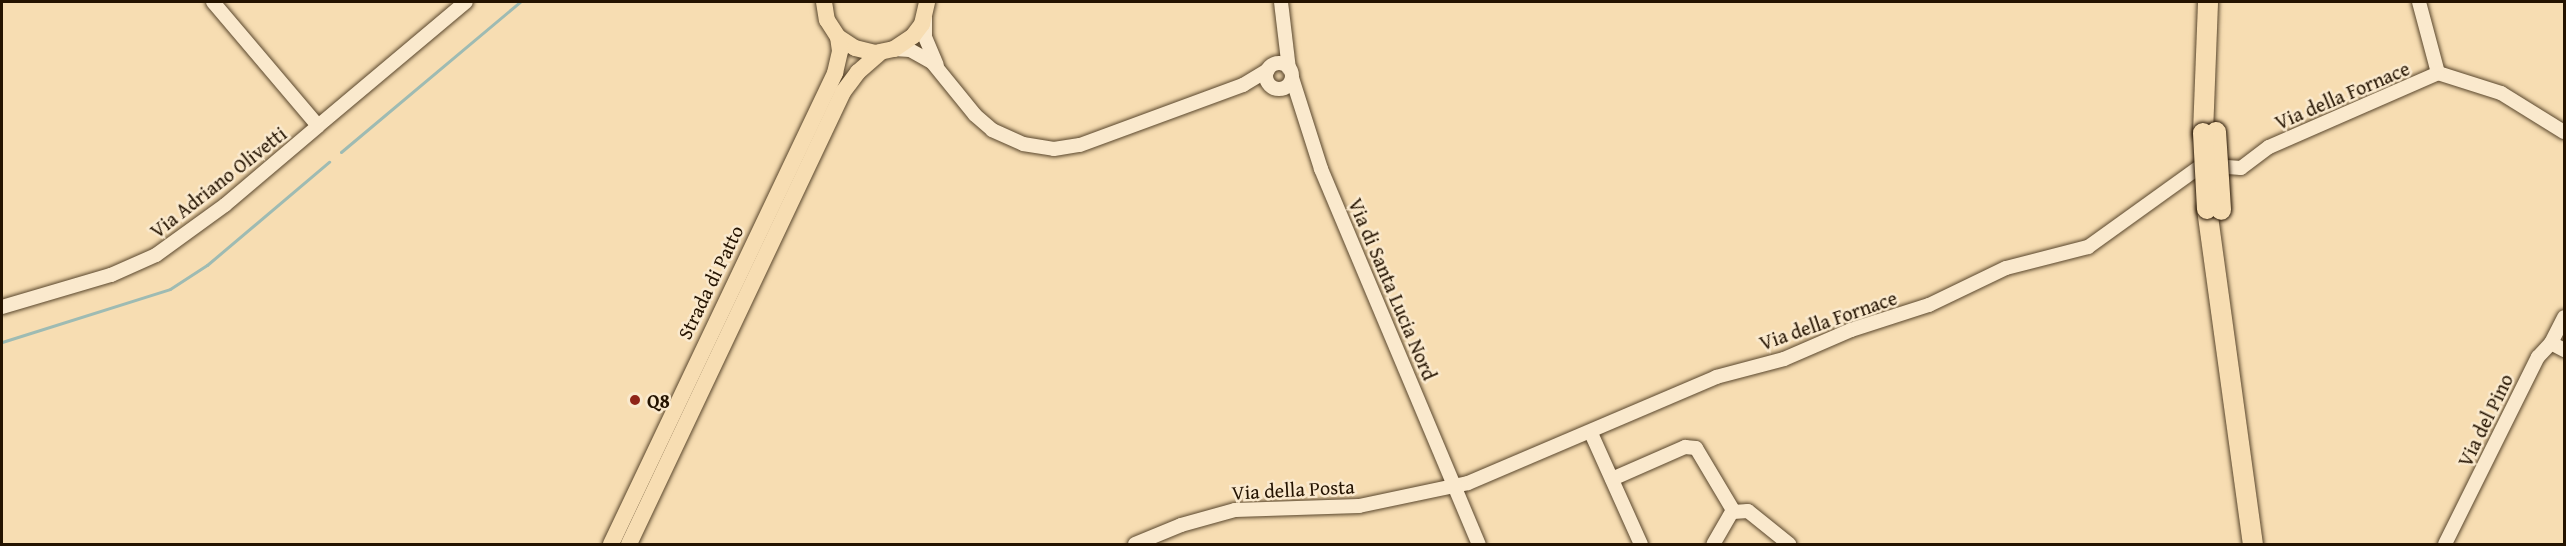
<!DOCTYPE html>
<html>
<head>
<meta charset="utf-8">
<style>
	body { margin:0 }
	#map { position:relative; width:2566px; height:546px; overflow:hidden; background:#f7ddb2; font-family:"Gentium Book Plus",serif }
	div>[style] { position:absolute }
	.stream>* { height:3px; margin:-1.5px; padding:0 1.5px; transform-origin:1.5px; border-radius:1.5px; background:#9ebbb3 }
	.roads { filter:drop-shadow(0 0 2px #59462c) drop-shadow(0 0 2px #59462c) }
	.minor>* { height:14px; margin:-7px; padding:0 7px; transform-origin:7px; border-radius:7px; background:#fae9cd }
	.minor>.ring { margin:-7px; padding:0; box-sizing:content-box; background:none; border:14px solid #fae9cd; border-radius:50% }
	.major>* { height:16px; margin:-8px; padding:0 8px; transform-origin:8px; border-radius:8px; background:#f7ddb2 }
	.highway>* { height:20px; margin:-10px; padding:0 10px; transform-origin:10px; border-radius:10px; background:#f7ddb2 }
	.bridges { filter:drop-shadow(0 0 2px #241300) drop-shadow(0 0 2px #241300) }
	.highway-bridge>* { height:20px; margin:-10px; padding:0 10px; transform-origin:10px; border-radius:10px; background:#f7ddb2 }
	.dots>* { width:16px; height:16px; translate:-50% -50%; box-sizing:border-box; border:3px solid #fae9cd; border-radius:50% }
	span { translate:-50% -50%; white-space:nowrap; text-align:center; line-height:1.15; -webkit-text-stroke:5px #fae9cd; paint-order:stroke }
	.street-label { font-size:20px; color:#241300 }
	.poi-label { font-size:20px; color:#241300; font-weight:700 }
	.left { translate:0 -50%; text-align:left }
	.frame { position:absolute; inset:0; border:3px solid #241300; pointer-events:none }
</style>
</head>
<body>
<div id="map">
	<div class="stream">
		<div style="left:341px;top:152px;width:234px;rotate:-40deg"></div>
		<div style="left:2px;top:342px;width:176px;rotate:-17.5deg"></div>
		<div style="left:170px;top:289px;width:44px;rotate:-33deg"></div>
		<div style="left:207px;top:265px;width:160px;rotate:-40.2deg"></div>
	</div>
	<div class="roads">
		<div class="minor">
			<div style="left:213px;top:2px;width:162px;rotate:49.7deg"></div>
			<div style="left:318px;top:126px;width:193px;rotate:-40deg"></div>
			<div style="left:1281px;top:2px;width:67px;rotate:83.2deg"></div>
			<div style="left:2419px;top:2px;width:73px;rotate:75deg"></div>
			<div style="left:925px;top:17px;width:20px;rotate:90deg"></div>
			<div style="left:925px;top:37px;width:30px;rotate:67deg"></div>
			<div style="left:894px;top:49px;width:16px;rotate:4deg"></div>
			<div style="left:910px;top:50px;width:25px;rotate:29deg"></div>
			<div style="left:932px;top:62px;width:68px;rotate:50.9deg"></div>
			<div style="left:975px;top:115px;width:23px;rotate:41deg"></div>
			<div style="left:992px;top:130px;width:34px;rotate:24deg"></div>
			<div style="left:1023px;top:144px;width:31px;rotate:9deg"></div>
			<div style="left:1054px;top:149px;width:26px;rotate:-9deg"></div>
			<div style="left:1080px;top:145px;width:174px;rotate:-20.2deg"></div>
			<div style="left:1243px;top:85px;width:29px;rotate:-31deg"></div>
			<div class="ring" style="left:1266px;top:63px;width:12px;height:12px"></div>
			<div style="left:2438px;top:73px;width:66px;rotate:17.6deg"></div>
			<div style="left:2501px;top:93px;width:74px;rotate:31.8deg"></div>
			<div style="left:1292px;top:78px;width:96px;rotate:72.3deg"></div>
			<div style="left:1321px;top:169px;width:407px;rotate:67.2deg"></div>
			<div style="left:2227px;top:167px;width:14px;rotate:4deg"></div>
			<div style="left:2241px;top:168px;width:35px;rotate:-37deg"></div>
			<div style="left:2269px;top:147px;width:184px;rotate:-23.6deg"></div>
			<div style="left:2px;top:307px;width:114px;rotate:-16.4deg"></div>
			<div style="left:111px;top:275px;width:49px;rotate:-24deg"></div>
			<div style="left:156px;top:255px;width:85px;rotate:-35.9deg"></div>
			<div style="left:225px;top:205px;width:122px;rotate:-40.3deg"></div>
			<div style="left:2551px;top:343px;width:15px;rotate:28deg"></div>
			<div style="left:1591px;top:433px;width:122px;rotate:65.8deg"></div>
			<div style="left:1612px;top:479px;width:80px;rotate:-23.7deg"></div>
			<div style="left:1685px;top:447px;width:11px;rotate:5deg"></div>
			<div style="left:1696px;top:448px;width:72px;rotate:59.2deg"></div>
			<div style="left:1733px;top:510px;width:39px;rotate:120deg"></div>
			<div style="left:1733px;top:512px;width:15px;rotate:-4deg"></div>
			<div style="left:1748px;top:511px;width:53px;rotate:38.8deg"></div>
			<div style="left:1135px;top:544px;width:50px;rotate:-22.4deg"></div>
			<div style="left:1181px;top:525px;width:56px;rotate:-15.5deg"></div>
			<div style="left:1235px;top:510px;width:124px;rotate:-1.8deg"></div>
			<div style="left:1359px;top:506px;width:111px;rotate:-11.9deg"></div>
			<div style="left:1468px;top:483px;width:270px;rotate:-23.1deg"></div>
			<div style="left:1716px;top:377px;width:70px;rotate:-14.8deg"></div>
			<div style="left:1784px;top:359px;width:73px;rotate:-23.4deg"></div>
			<div style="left:1851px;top:330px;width:82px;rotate:-17.8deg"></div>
			<div style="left:1929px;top:305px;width:85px;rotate:-25.7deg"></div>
			<div style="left:2006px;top:268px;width:85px;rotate:-14.4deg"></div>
			<div style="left:2088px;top:247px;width:135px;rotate:-35.7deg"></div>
			<div style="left:2445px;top:544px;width:209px;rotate:-63.6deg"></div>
			<div style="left:2538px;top:357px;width:19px;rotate:-47deg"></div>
			<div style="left:2551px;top:343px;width:29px;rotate:-63deg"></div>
		</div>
		<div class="major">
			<div style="left:824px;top:2px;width:18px;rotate:81deg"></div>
			<div style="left:827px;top:20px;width:20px;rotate:57deg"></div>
			<div style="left:838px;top:37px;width:20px;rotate:33deg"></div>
			<div style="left:855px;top:48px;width:21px;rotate:14deg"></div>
			<div style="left:875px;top:53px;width:19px;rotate:-12deg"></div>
			<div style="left:894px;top:49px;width:23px;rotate:-34deg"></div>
			<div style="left:913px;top:36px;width:15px;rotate:-53deg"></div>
			<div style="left:922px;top:24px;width:23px;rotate:-77deg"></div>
			<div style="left:611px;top:544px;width:522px;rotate:-64.56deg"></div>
			<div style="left:835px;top:73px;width:23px;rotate:-77deg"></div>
			<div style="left:840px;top:51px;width:14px;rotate:-98deg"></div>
			<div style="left:629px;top:544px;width:500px;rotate:-64.66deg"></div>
			<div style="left:843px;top:92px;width:25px;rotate:-53deg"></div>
			<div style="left:858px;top:72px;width:30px;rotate:-41deg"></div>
		</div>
		<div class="highway">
			<div style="left:2203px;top:133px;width:131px;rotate:-87.8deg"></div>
			<div style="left:2207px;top:209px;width:338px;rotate:82.2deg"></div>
		</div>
	</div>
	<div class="bridges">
		<div class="highway-bridge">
			<div style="left:2216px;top:132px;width:78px;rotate:86.3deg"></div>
			<div style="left:2203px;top:133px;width:76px;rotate:87deg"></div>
		</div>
	</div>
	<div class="dots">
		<div style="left:635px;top:400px;background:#8f2418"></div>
	</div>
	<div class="street-label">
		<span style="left:2342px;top:95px;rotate:-23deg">Via della Fornace</span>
		<span style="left:218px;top:182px;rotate:-38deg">Via Adriano Olivetti</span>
		<span style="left:710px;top:282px;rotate:-64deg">Strada di Patto</span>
		<span style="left:1393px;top:289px;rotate:67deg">Via di Santa Lucia Nord</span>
		<span style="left:1828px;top:320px;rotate:-19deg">Via della Fornace</span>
		<span style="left:2485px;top:420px;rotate:-64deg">Via del Pino</span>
		<span style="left:1293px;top:489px;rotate:-3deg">Via della Posta</span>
	</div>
	<div class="poi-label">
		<span class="left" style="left:647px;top:400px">Q8</span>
	</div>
	<div class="frame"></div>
</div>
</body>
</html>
